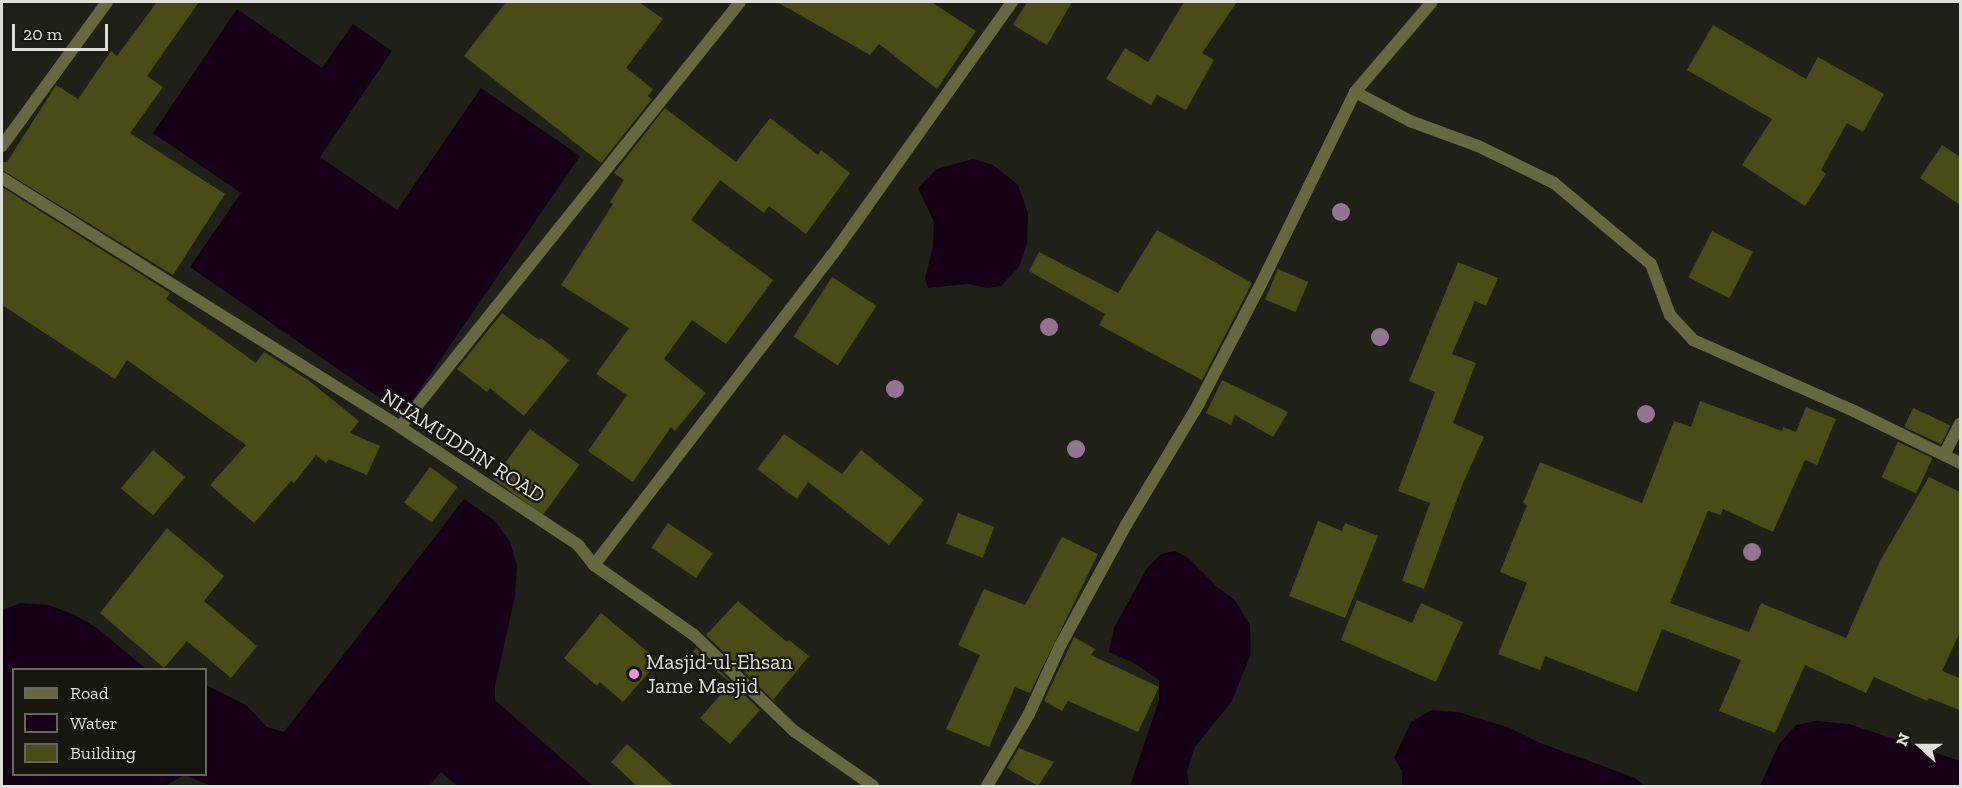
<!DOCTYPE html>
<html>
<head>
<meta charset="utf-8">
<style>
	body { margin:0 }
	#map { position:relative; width:1962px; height:788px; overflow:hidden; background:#1f2017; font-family:"Zilla Slab",serif }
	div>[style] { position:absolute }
	.water>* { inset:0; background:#150017 }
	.building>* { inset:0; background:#494c16; transform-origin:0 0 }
	.minor>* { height:12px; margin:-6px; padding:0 6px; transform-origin:6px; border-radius:6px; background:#666940 }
	.trees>* { width:18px; height:18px; margin:-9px; border-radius:50%; background:#947492 }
	.dots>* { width:16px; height:16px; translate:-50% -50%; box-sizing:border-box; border:3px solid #16170f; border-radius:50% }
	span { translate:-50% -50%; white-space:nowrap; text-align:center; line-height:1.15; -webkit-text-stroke:4.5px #16170f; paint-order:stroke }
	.street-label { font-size:21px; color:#dfdfd9 }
	.poi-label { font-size:21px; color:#dfdfd9 }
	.left { translate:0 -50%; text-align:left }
	.frame { position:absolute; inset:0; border:3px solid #dfdfd9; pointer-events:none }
	.legend { position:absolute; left:12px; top:668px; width:195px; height:108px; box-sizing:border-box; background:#16170f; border:2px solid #666760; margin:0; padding:8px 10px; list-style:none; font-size:18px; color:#dfdfd9 }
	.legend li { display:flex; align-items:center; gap:12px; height:30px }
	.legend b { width:30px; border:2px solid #666760 }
	.north { position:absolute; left:1890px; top:716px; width:60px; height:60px; -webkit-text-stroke:4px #16170f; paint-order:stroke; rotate:291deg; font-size:16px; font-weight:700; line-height:24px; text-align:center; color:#dfdfd9 }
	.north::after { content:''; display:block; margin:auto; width:21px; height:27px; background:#dfdfd9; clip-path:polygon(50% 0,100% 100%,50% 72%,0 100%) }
	.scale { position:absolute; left:12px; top:24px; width:96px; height:27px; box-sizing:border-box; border:3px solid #dfdfd9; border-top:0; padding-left:8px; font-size:18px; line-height:21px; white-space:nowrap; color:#dfdfd9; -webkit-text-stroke:4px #16170f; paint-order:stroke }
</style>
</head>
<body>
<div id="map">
	<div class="water">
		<div style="clip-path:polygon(237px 9px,322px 68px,353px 24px,392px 51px,320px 157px,397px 210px,481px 88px,580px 156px,403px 414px,190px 267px,241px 193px,153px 133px)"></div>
		<div style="clip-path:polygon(973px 159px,993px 165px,1018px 185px,1028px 213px,1027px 244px,1019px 267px,1001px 286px,987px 288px,968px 284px,928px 288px,925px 278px,933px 247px,934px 222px,918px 188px,937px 169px)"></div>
		<div style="clip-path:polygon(464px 499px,495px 521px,510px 542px,517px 566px,515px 596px,495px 686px,495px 700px,593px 786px,457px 786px,441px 772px,429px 786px,212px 786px,184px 775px,206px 774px,206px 685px,246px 705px,267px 727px,284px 732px)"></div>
		<div style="clip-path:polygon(1175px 551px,1187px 557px,1217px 587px,1235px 600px,1250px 625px,1251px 654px,1232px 701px,1195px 747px,1187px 771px,1189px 786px,1130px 786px,1159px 700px,1159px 680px,1134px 663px,1109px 652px,1114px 628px,1147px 568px,1161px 554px)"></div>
		<div style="clip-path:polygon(21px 603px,49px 605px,75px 615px,97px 628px,146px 669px,14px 670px,14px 774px,184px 775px,165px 786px,2px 786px,2px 610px)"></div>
		<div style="clip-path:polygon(1432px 710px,1458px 712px,1510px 728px,1538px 742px,1635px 778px,1645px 786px,1402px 786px,1402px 771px,1394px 758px,1411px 722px)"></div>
		<div style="clip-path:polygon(1816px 721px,1849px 724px,1960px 761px,1960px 786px,1760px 786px,1779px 744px,1796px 725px)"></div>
	</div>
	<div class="building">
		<div style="clip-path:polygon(157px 2px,199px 2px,147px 76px,163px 87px,130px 133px,225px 194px,173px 275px,2px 170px,2px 162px,7px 162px,56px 85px,78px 99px,111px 51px,117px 56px)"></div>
		<div style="clip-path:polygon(506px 2px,639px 2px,663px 19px,626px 68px,653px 89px,648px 96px,652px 99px,601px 163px,464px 56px)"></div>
		<div style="clip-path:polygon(777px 2px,931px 2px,976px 31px,937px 89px,879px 44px,870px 55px)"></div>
		<div style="clip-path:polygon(1027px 2px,1072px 2px,1047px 45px,1013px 25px)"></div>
		<div style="clip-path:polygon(1184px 2px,1237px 2px,1202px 53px,1214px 60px,1186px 110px,1157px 95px,1151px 105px,1106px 79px,1125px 48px,1148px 62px)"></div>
		<div style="clip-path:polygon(1713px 25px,1806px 79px,1818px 57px,1884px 94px,1863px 132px,1847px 123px,1821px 170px,1826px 174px,1805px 206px,1742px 165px,1772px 119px,1687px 70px)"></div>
		<div style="clip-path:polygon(665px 108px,736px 162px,770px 118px,818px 155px,821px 150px,850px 173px,806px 234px,769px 206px,764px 213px,720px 180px,691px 220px,773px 280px,726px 344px,692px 320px,664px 359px,706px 393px,675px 431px,671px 427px,633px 482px,588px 451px,627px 395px,596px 374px,629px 328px,561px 285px,613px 204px,610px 202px,624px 180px,614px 173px)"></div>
		<div style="clip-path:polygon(1942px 145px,1960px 157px,1960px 205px,1920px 178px)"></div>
		<div style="clip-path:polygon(2px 187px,164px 289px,170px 293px,166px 299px,256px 363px,264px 352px,308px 380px,359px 421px,350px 433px,380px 446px,367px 475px,329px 459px,326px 463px,316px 455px,294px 483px,291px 481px,254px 523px,210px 485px,246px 445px,127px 360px,115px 379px,2px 305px)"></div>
		<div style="clip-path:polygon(1157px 230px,1252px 283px,1202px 380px,1099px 325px,1105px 314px,1029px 271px,1039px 252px,1118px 293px)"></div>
		<div style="left:1712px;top:231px;width:46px;height:52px;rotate:27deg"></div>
		<div style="clip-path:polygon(1458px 262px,1498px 278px,1486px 306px,1475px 301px,1452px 354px,1476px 363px,1453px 423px,1484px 437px,1463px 483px,1424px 589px,1402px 581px,1430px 503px,1398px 491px,1435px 392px,1409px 381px)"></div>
		<div style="left:1278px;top:269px;width:33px;height:33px;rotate:23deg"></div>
		<div style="left:832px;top:277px;width:53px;height:71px;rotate:33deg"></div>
		<div style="clip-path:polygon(502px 313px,539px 340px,541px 338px,569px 360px,524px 416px,490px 388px,487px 392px,457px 369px)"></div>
		<div style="clip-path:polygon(1222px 380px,1288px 412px,1273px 437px,1235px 415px,1231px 425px,1206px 413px)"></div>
		<div style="clip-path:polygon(1700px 401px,1782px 431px,1783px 427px,1796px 432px,1806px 407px,1836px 419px,1817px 465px,1805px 460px,1773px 532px,1723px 509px,1721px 515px,1708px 511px,1670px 603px,1749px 632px,1761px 603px,1846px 638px,1880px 561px,1929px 477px,1960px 492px,1960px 632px,1942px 671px,1960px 678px,1960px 710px,1929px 698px,1927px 701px,1874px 677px,1866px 693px,1805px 665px,1775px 733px,1719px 711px,1741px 660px,1662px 629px,1637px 692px,1545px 656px,1540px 670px,1498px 654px,1527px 583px,1500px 572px,1527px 505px,1523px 503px,1540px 462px,1642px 503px,1674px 421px,1691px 427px)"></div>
		<div style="left:1913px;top:408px;width:41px;height:21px;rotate:25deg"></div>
		<div style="left:530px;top:429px;width:61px;height:62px;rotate:36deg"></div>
		<div style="clip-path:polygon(784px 434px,842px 474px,861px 450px,924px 500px,889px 545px,808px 482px,797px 499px,757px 469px)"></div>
		<div style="left:1898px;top:442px;width:38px;height:39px;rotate:25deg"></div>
		<div style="left:153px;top:450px;width:42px;height:50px;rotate:40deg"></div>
		<div style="left:430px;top:467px;width:34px;height:44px;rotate:36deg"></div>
		<div style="left:958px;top:513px;width:39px;height:33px;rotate:21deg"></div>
		<div style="clip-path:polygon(1318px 521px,1342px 531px,1345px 523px,1378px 536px,1345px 618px,1289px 596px)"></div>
		<div style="left:668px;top:523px;width:54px;height:30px;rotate:34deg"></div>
		<div style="clip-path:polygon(167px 528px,224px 576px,204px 601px,257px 646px,231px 678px,187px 641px,164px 668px,100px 613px)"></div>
		<div style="clip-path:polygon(1062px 537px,1098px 554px,1030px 693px,1015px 687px,989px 747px,946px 729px,980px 655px,958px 645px,984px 589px,1025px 605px)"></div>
		<div style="clip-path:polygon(1357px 600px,1412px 623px,1421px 603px,1463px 622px,1436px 682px,1341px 640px)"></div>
		<div style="clip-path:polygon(738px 601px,787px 642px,789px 640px,809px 656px,773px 700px,706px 635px)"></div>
		<div style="clip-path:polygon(601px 613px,659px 661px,623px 702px,600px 682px,597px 686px,564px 658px)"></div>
		<div style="clip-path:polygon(1074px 637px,1095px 649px,1091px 655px,1159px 687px,1138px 732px,1068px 701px,1062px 711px,1044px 701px)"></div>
		<div style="clip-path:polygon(696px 648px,760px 710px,730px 744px,700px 718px,731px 683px,693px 652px)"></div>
		<div style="clip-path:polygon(627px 744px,674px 786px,637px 786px,611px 762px)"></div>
		<div style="clip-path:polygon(1019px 748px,1054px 762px,1038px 786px,1007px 768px)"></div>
	</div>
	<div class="minor">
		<div style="left:1355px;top:92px;width:62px;rotate:27.8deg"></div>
		<div style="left:1410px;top:121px;width:72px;rotate:20.2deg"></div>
		<div style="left:1478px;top:146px;width:85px;rotate:26deg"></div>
		<div style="left:1554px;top:183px;width:126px;rotate:39.9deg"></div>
		<div style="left:1651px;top:264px;width:54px;rotate:69.6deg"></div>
		<div style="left:1670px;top:315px;width:34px;rotate:47deg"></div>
		<div style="left:1693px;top:340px;width:176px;rotate:23.8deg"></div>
		<div style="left:1854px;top:411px;width:118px;rotate:26.1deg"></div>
		<div style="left:2px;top:146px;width:178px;rotate:-53.9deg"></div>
		<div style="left:2px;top:178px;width:469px;rotate:32deg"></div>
		<div style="left:400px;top:427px;width:214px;rotate:33.5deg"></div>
		<div style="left:578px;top:545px;width:26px;rotate:51deg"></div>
		<div style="left:594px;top:565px;width:122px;rotate:35deg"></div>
		<div style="left:694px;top:635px;width:139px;rotate:43.8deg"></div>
		<div style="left:794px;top:731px;width:96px;rotate:34.8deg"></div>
		<div style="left:400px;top:427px;width:544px;rotate:-51.34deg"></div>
		<div style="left:1944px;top:455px;width:35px;rotate:-63deg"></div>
		<div style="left:594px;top:565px;width:392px;rotate:-52.5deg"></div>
		<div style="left:833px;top:254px;width:309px;rotate:-54.6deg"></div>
		<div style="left:987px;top:786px;width:83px;rotate:-59.7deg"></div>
		<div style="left:1029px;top:714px;width:75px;rotate:-65.5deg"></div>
		<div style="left:1060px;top:646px;width:138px;rotate:-61.4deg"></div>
		<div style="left:1126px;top:525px;width:140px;rotate:-59deg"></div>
		<div style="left:1198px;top:405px;width:134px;rotate:-62.5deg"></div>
		<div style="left:1260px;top:286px;width:216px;rotate:-63.9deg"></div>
		<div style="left:1355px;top:92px;width:118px;rotate:-49.5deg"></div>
	</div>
	<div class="trees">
		<div style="left:1341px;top:212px"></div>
		<div style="left:1049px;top:327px"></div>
		<div style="left:1380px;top:337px"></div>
		<div style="left:895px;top:389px"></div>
		<div style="left:1646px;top:414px"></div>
		<div style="left:1076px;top:449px"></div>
		<div style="left:1752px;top:552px"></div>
	</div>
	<div class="dots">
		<div style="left:634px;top:674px;background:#f08bf6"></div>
	</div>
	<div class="street-label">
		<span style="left:463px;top:446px;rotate:33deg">NIJAMUDDIN ROAD</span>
	</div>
	<div class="poi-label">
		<span class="left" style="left:646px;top:674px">Masjid-ul-Ehsan<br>Jame Masjid</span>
	</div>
	<div class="frame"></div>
	<ul class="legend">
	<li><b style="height:8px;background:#666940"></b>Road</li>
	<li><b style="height:16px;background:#150017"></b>Water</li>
	<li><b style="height:16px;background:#494c16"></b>Building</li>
	</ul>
	<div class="north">N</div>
	<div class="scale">20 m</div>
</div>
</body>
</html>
